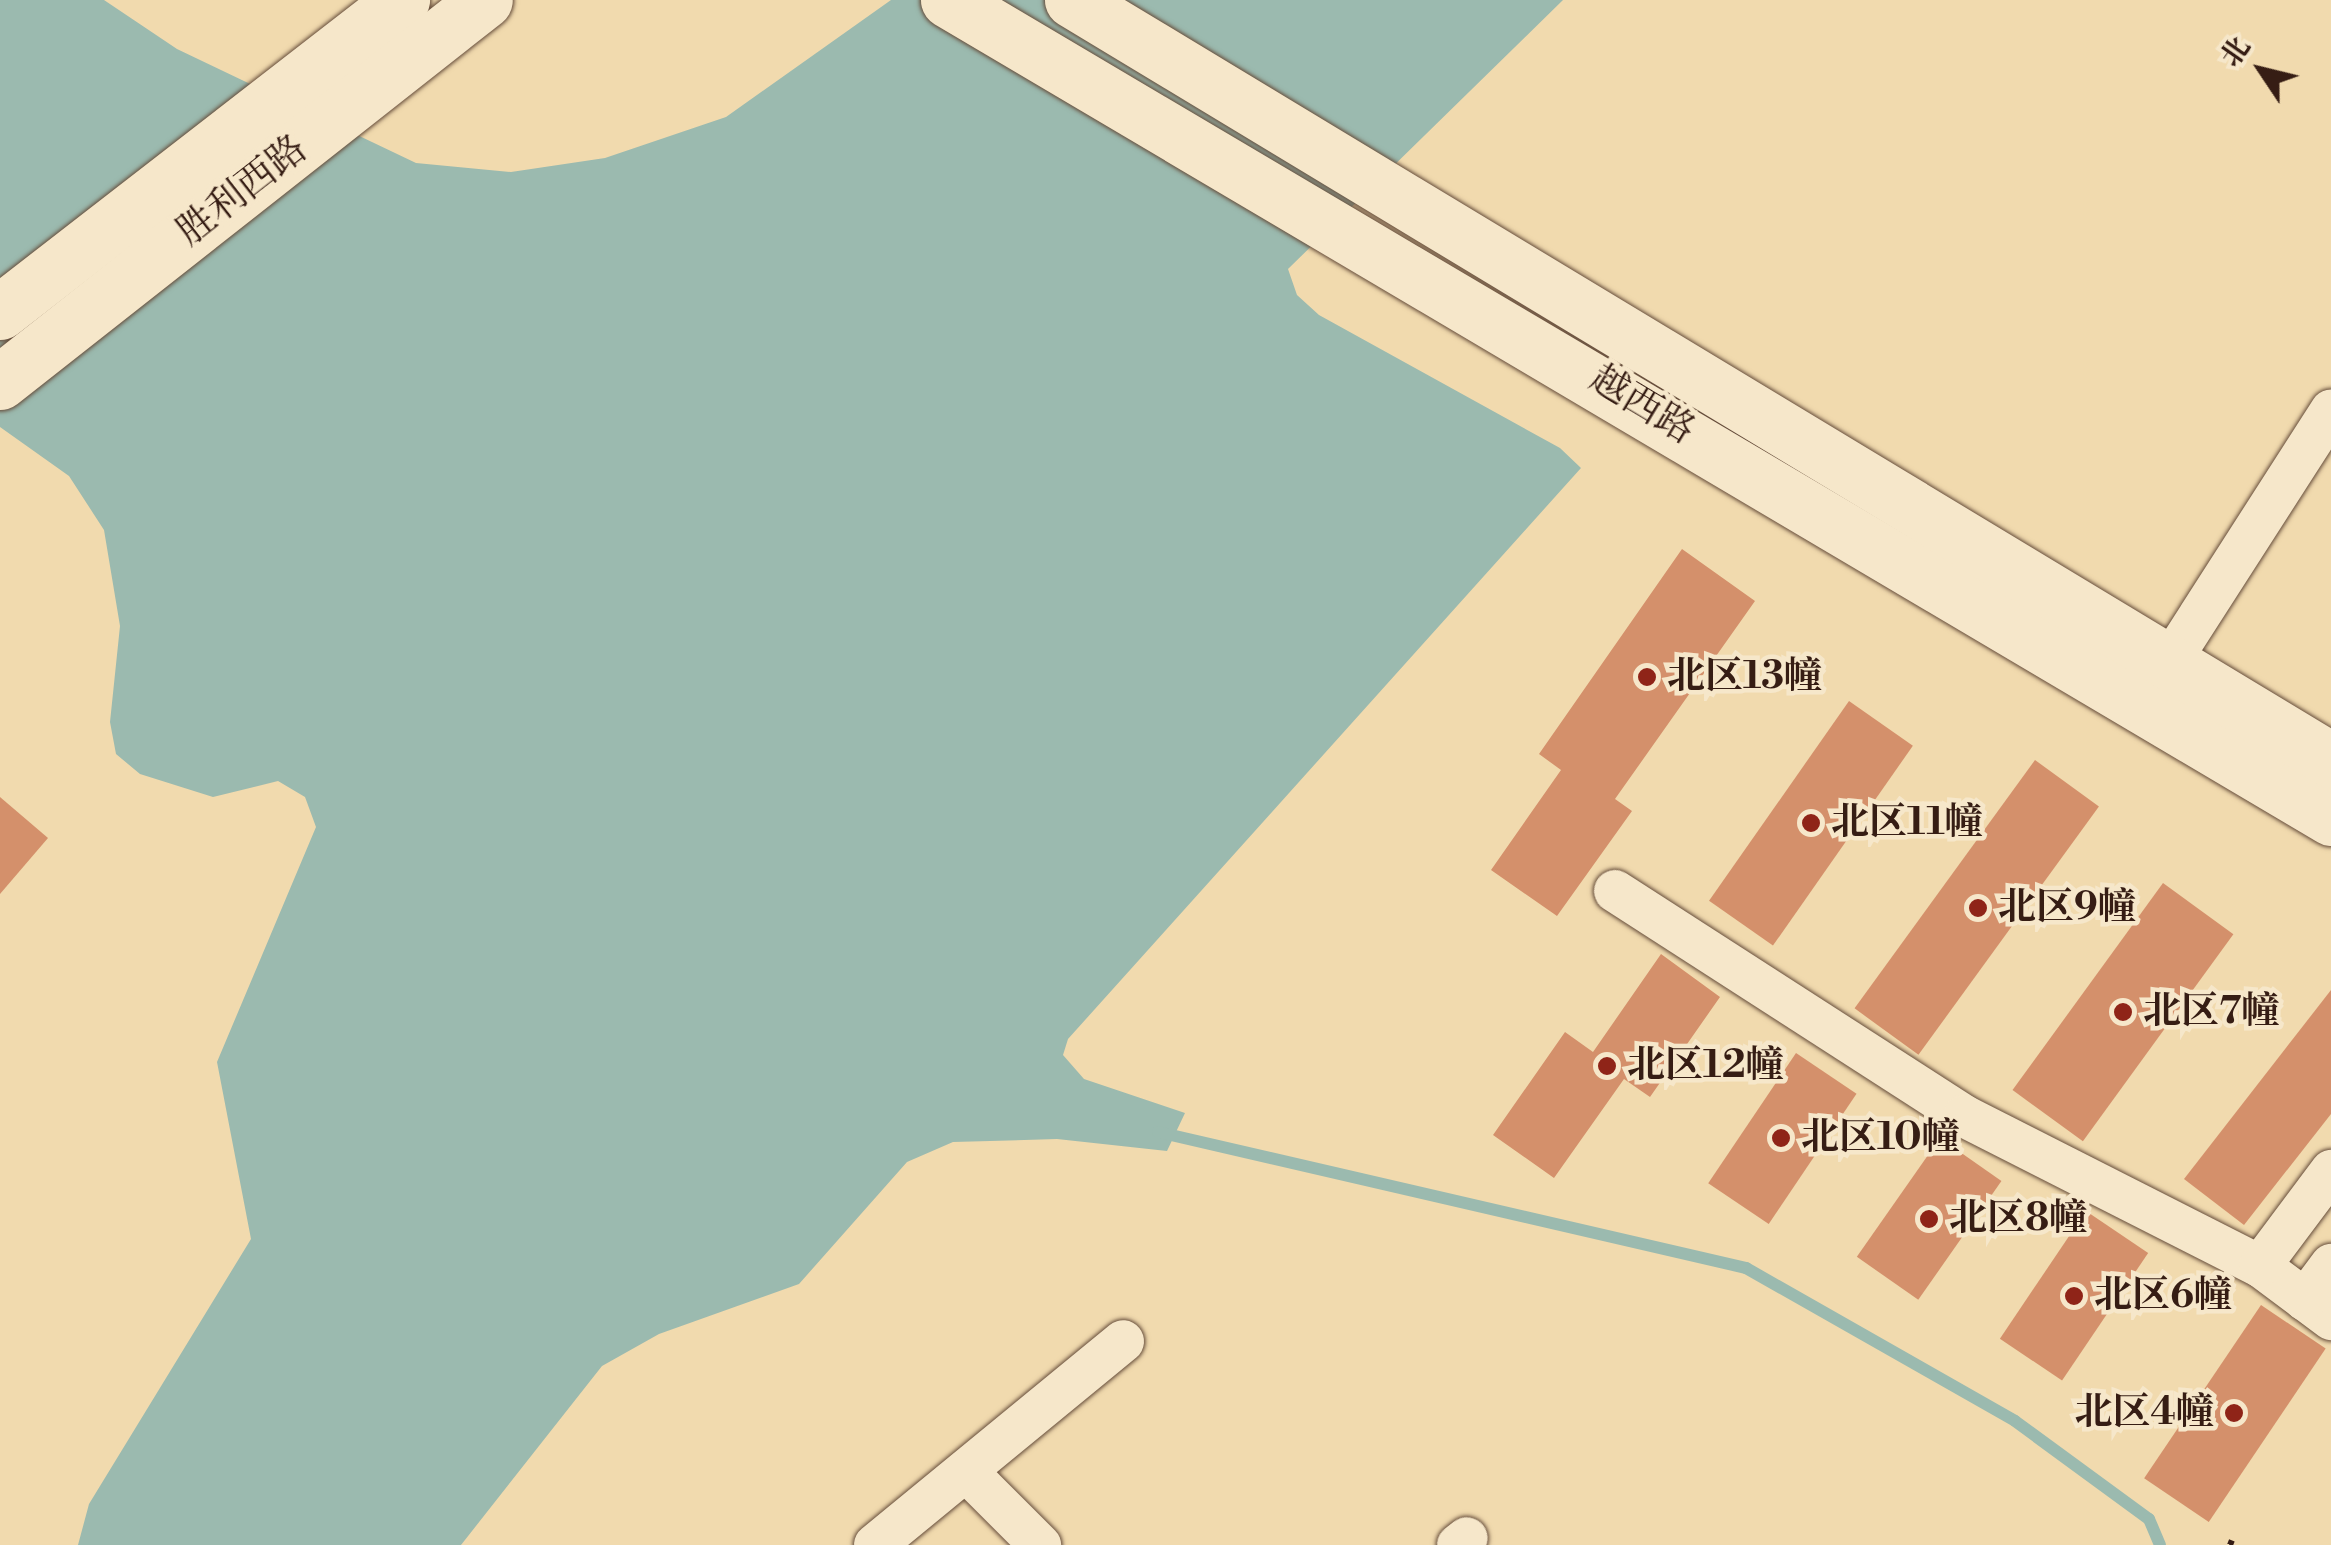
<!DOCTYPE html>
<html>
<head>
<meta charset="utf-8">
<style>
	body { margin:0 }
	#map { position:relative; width:2331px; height:1545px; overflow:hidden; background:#f1daae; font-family:"Libre Bodoni","Noto Serif SC",serif }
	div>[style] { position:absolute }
	.water>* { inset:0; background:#9bbaaf }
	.stream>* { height:12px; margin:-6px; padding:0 6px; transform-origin:6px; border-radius:6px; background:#9bbaaf }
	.building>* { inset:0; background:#d4906b; transform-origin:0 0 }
	.path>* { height:6px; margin-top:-3px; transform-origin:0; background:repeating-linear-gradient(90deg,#361d14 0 8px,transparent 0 13px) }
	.roads { filter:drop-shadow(0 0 2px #654c3a) drop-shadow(0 0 2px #654c3a) }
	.street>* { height:42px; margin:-21px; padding:0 21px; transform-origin:21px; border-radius:21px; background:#f6e7ca }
	.secondary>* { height:55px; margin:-27.5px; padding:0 27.5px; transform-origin:27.5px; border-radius:27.5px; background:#f6e7ca }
	.dots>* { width:28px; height:28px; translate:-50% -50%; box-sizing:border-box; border:5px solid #f6e7ca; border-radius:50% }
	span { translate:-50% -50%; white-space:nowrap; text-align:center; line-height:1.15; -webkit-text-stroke:9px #f6e7ca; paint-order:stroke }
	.street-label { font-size:38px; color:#361d14 }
	.poi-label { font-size:38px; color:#361d14; font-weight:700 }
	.left { translate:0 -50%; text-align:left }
	.right { translate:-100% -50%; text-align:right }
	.north { position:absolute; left:2211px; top:20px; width:100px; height:100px; -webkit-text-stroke:8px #f6e7ca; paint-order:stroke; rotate:305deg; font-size:28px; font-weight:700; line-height:40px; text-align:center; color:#361d14 }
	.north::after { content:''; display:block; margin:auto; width:35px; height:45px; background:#361d14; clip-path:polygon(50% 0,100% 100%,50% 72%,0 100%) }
</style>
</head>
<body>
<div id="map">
	<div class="water">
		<div style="clip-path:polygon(0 0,104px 0,177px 49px,416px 163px,511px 172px,605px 158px,726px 117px,891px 0,1563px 0,1288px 269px,1297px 295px,1319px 315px,1560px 448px,1581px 468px,1068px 1039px,1063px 1055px,1084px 1079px,1185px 1113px,1167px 1151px,1057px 1139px,953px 1142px,907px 1162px,799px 1284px,659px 1334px,602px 1366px,461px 1545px,78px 1545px,89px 1504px,251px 1239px,217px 1062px,316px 827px,305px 797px,278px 781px,213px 797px,140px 774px,116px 754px,110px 722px,120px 626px,104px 530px,69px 476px,0 427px)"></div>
	</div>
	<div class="stream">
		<div style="left:1158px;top:1132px;width:604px;rotate:13.02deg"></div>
		<div style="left:1746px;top:1268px;width:309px;rotate:29.6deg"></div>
		<div style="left:2015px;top:1421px;width:166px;rotate:36.2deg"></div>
		<div style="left:2149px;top:1519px;width:28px;rotate:67deg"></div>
	</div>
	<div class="building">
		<div style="clip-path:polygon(1682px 549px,1755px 601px,1615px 799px,1632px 811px,1557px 916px,1491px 870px,1561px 770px,1539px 754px)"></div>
		<div style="left:1849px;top:701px;width:78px;height:244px;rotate:35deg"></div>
		<div style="left:2035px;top:760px;width:79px;height:307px;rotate:36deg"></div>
		<div style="clip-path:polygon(0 797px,48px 838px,0 894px)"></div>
		<div style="left:2163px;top:883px;width:87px;height:256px;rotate:36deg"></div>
		<div style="clip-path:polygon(1661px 954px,1720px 997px,1650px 1097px,1624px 1079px,1554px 1178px,1493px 1135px,1565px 1032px,1593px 1052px)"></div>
		<div style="clip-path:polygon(2331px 990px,2331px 1114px,2244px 1225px,2184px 1179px)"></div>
		<div style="left:1796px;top:1053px;width:73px;height:157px;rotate:34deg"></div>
		<div style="left:1940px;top:1138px;width:75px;height:145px;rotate:35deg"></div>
		<div style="left:2086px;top:1211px;width:75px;height:154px;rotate:34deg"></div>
		<div style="left:2261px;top:1305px;width:78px;height:209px;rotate:34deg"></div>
	</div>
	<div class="path">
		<div style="left:2230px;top:1545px;width:5px;rotate:-68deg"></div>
	</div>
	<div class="roads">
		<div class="street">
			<div style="left:2169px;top:663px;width:300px;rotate:-57.3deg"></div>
			<div style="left:1615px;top:891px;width:415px;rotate:32.8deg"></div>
			<div style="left:1964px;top:1116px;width:332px;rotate:26.9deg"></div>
			<div style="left:2260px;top:1266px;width:89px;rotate:36.7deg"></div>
			<div style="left:2260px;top:1266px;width:119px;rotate:-53.2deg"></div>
			<div style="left:2305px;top:1300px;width:44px;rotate:-53.4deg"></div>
			<div style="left:966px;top:1471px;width:105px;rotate:45deg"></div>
			<div style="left:875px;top:1545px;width:321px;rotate:-39.4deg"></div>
			<div style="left:1458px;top:1545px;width:11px;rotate:-38deg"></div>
		</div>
		<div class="secondary">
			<div style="left:948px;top:0;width:1607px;rotate:30.6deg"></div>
			<div style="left:1072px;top:0;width:1471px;rotate:31.12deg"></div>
			<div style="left:0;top:312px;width:509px;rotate:-37.82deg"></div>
			<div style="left:0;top:382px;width:617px;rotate:-38.22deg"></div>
		</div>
	</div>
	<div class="dots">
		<div style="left:1647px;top:677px;background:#8f2418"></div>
		<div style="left:1811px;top:823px;background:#8f2418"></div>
		<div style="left:1978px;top:908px;background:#8f2418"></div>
		<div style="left:2123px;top:1012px;background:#8f2418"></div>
		<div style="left:1607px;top:1066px;background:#8f2418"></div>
		<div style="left:1781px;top:1138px;background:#8f2418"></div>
		<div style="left:1929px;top:1219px;background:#8f2418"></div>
		<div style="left:2074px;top:1296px;background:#8f2418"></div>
		<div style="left:2234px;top:1413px;background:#8f2418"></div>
	</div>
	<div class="street-label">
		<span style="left:242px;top:191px;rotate:-38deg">胜利西路</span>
		<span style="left:1642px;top:405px;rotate:31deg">越西路</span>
	</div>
	<div class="poi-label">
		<span class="left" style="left:1667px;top:677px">北区13幢</span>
		<span class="left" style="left:1831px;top:823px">北区11幢</span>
		<span class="left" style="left:1998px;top:908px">北区9幢</span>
		<span class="left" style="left:2143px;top:1012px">北区7幢</span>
		<span class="left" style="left:1627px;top:1066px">北区12幢</span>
		<span class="left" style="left:1801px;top:1138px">北区10幢</span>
		<span class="left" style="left:1949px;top:1219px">北区8幢</span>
		<span class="left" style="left:2094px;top:1296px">北区6幢</span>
		<span class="right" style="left:2214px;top:1413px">北区4幢</span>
	</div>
	<div class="north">北</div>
</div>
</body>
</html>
